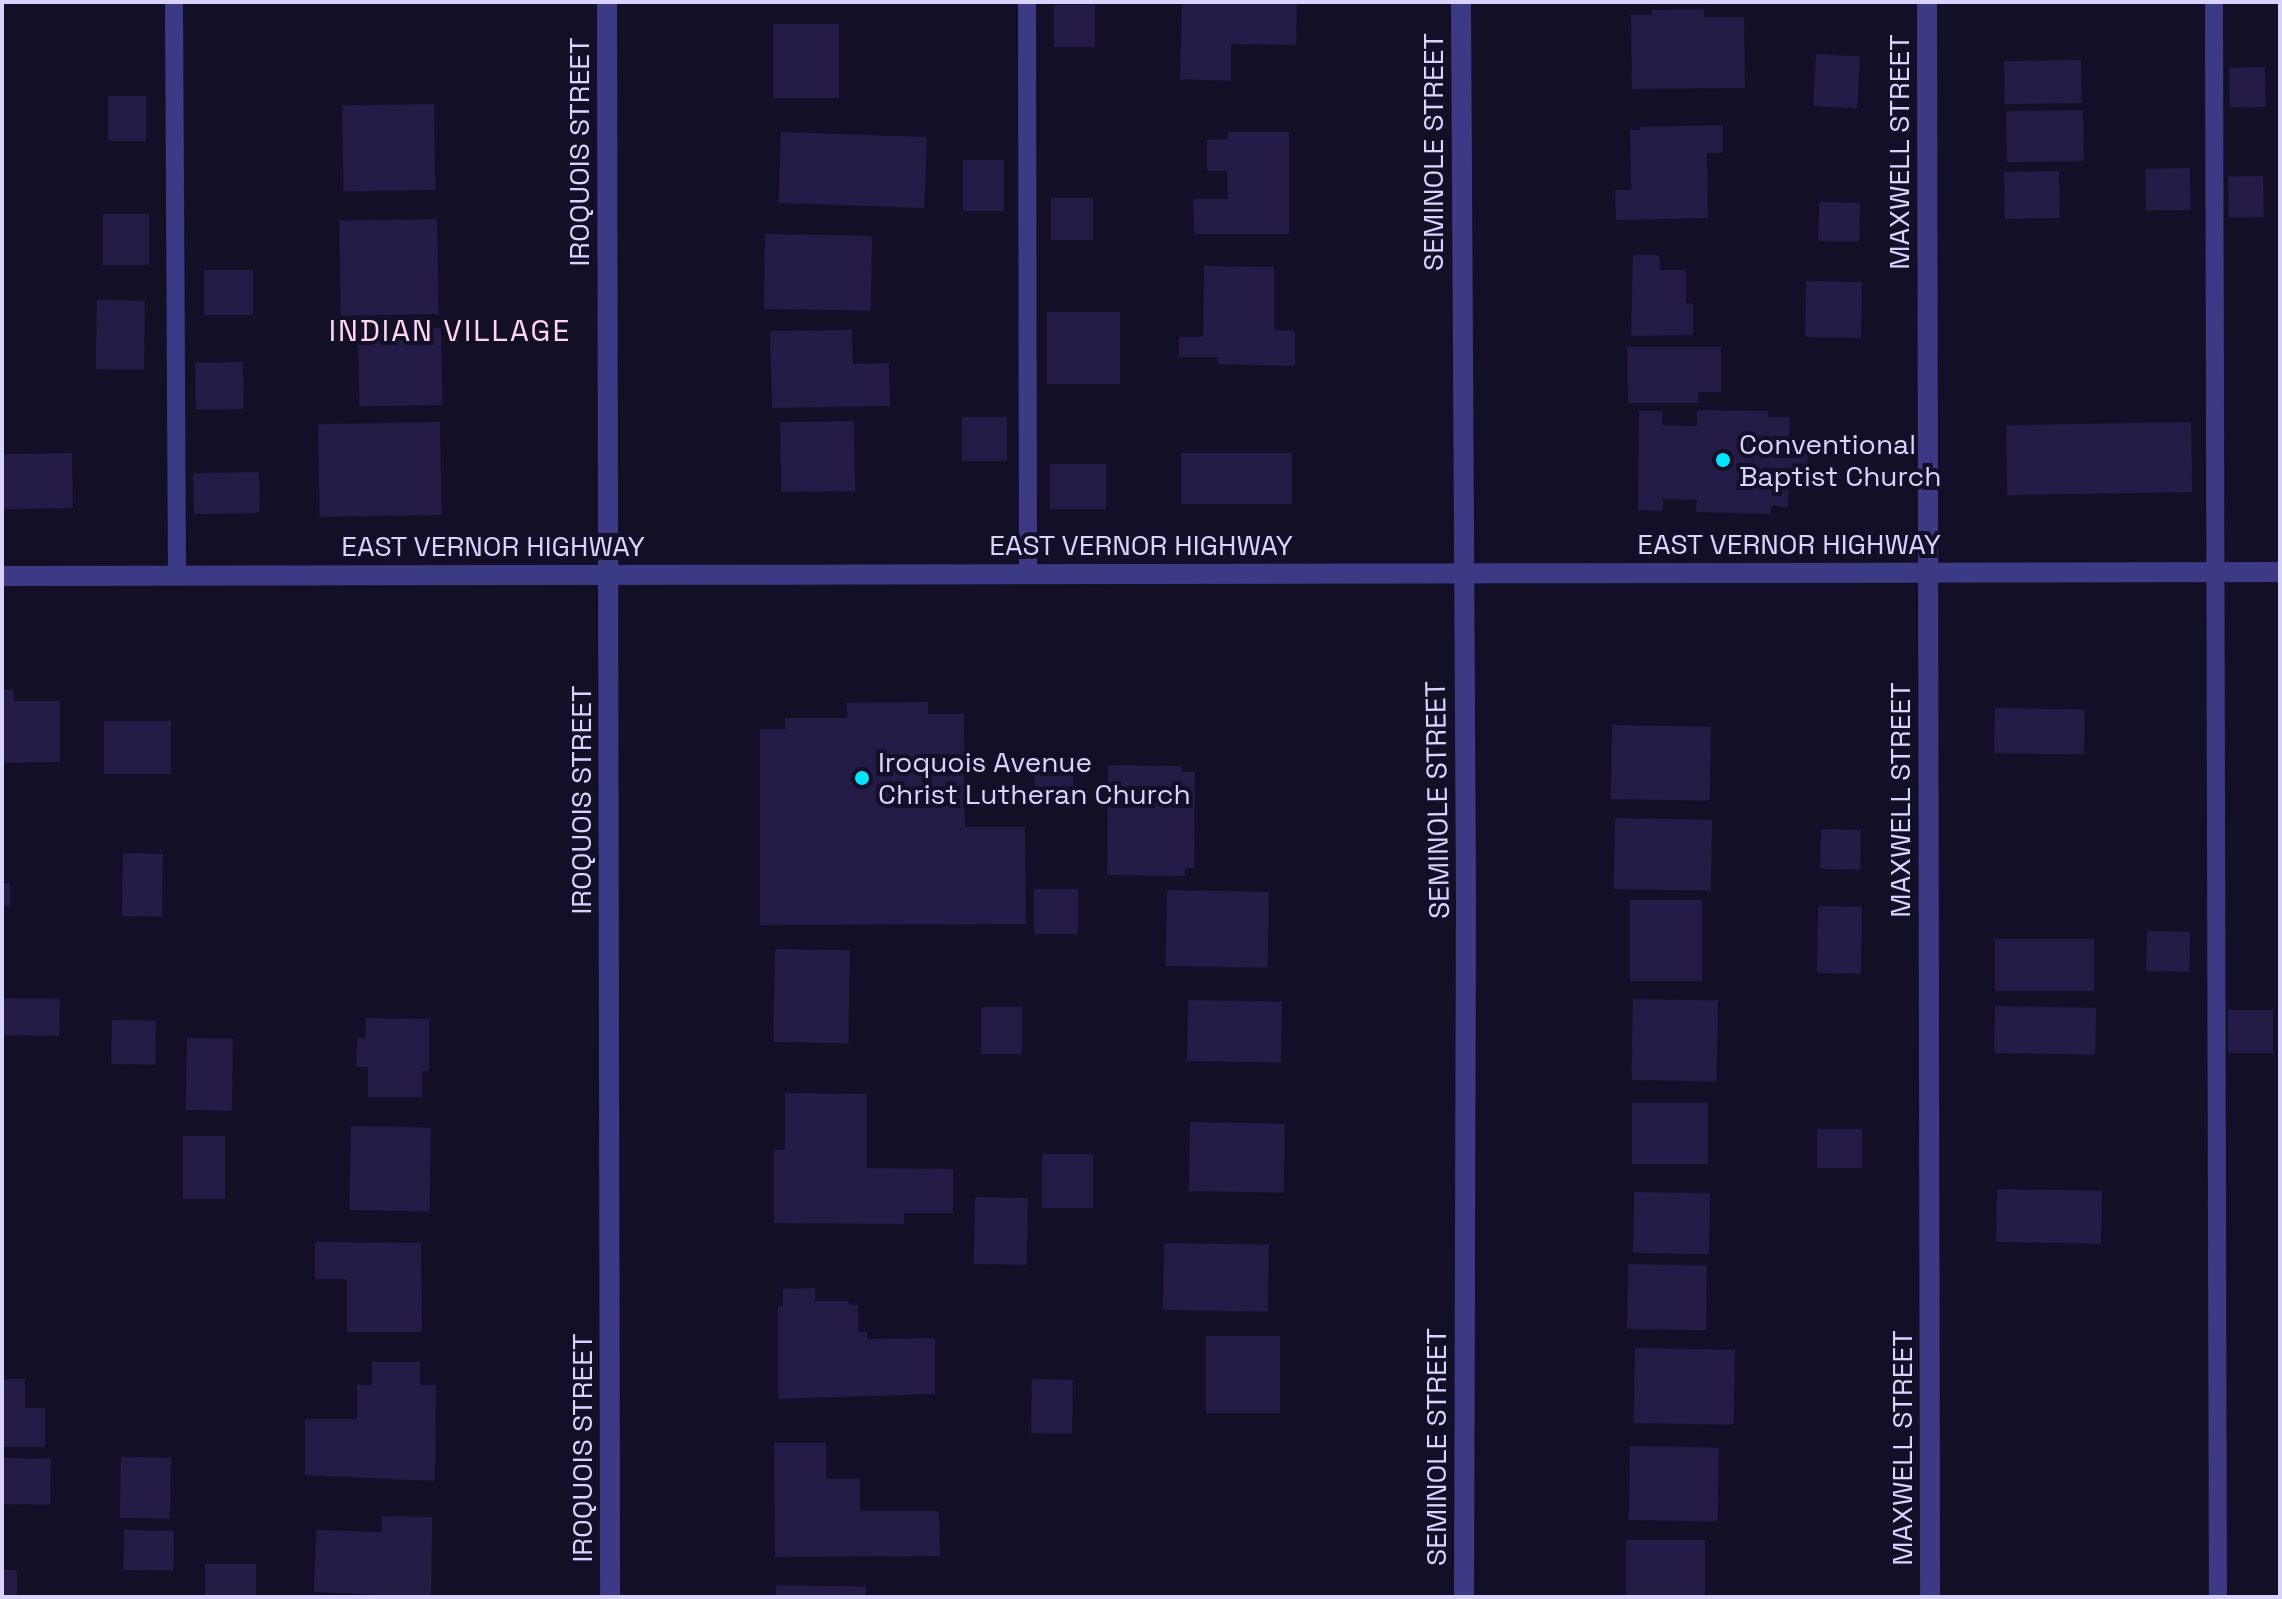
<!DOCTYPE html>
<html>
<head>
<meta charset="utf-8">
<style>
	body { margin:0 }
	#map { position:relative; width:2282px; height:1599px; overflow:hidden; background:#130f26; font-family:"Space Grotesk",sans-serif }
	div>[style] { position:absolute }
	.building>* { inset:0; background:#241b47; transform-origin:0 0 }
	.service>* { height:18px; margin:-9px; padding:0 9px; transform-origin:9px; border-radius:9px; background:#3d3a85 }
	.minor>* { height:20px; margin:-10px; padding:0 10px; transform-origin:10px; border-radius:10px; background:#3d3a85 }
	.tertiary>* { height:20px; margin:-10px; padding:0 10px; transform-origin:10px; border-radius:10px; background:#3d3a85 }
	.dots>* { width:22px; height:22px; translate:-50% -50%; box-sizing:border-box; border:4px solid #130f26; border-radius:50% }
	span { translate:-50% -50%; white-space:nowrap; text-align:center; line-height:1.15; -webkit-text-stroke:8px #130f26; paint-order:stroke }
	.street-label { font-size:28px; color:#d9d4ff }
	.poi-label { font-size:28px; color:#d9d4ff }
	.left { translate:0 -50%; text-align:left }
	.neighbourhood-label { font-size:30px; color:#ffd6f0; letter-spacing:2px }
	.frame { position:absolute; inset:0; border:4px solid #d9d4ff; pointer-events:none }
</style>
</head>
<body>
<div id="map">
	<div class="building">
		<div style="clip-path:polygon(1182px 2px,1297px 2px,1296px 45px,1231px 44px,1231px 81px,1180px 79px)"></div>
		<div style="left:1054px;top:5px;width:41px;height:42px"></div>
		<div style="clip-path:polygon(1704px 9px,1704px 17px,1744px 17px,1745px 88px,1632px 89px,1631px 15px,1652px 15px,1652px 10px)"></div>
		<div style="left:839px;top:24px;width:74px;height:66px;rotate:90deg"></div>
		<div style="left:1816px;top:54px;width:44px;height:52px;rotate:3deg"></div>
		<div style="left:2081px;top:60px;width:43px;height:77px;rotate:89deg"></div>
		<div style="left:2265px;top:67px;width:40px;height:36px;rotate:89deg"></div>
		<div style="left:108px;top:96px;width:38px;height:45px"></div>
		<div style="left:434px;top:104px;width:86px;height:92px;rotate:89deg"></div>
		<div style="left:2083px;top:110px;width:51px;height:77px;rotate:89deg"></div>
		<div style="clip-path:polygon(1723px 125px,1723px 153px,1707px 153px,1708px 218px,1616px 220px,1615px 190px,1631px 190px,1630px 130px,1640px 130px,1640px 127px)"></div>
		<div style="left:781px;top:132px;width:146px;height:71px;rotate:2deg"></div>
		<div style="clip-path:polygon(1228px 132px,1289px 132px,1289px 234px,1194px 234px,1193px 199px,1228px 199px,1227px 171px,1207px 171px,1207px 140px,1228px 139px)"></div>
		<div style="left:963px;top:160px;width:41px;height:51px"></div>
		<div style="left:2190px;top:168px;width:42px;height:45px;rotate:89deg"></div>
		<div style="left:2059px;top:171px;width:47px;height:55px;rotate:89deg"></div>
		<div style="left:2263px;top:176px;width:41px;height:35px;rotate:89deg"></div>
		<div style="left:1051px;top:198px;width:42px;height:42px"></div>
		<div style="left:1819px;top:202px;width:41px;height:39px;rotate:1deg"></div>
		<div style="left:103px;top:214px;width:46px;height:51px"></div>
		<div style="left:437px;top:219px;width:95px;height:98px;rotate:89deg"></div>
		<div style="left:765px;top:234px;width:107px;height:75px;rotate:1deg"></div>
		<div style="clip-path:polygon(1633px 255px,1659px 255px,1660px 270px,1686px 270px,1686px 303px,1693px 304px,1693px 335px,1631px 336px)"></div>
		<div style="clip-path:polygon(1204px 266px,1274px 267px,1274px 330px,1295px 331px,1295px 366px,1218px 364px,1218px 357px,1179px 357px,1179px 337px,1203px 337px)"></div>
		<div style="left:253px;top:270px;width:45px;height:49px;rotate:90deg"></div>
		<div style="left:1806px;top:281px;width:56px;height:56px;rotate:1deg"></div>
		<div style="left:97px;top:300px;width:48px;height:69px;rotate:1deg"></div>
		<div style="left:1047px;top:312px;width:73px;height:72px"></div>
		<div style="left:441px;top:328px;width:77px;height:83px;rotate:89deg"></div>
		<div style="clip-path:polygon(852px 330px,853px 364px,889px 363px,890px 406px,772px 408px,770px 331px)"></div>
		<div style="clip-path:polygon(1627px 347px,1721px 347px,1721px 392px,1698px 392px,1698px 403px,1628px 403px)"></div>
		<div style="left:243px;top:362px;width:47px;height:48px;rotate:89deg"></div>
		<div style="clip-path:polygon(1697px 410px,1768px 411px,1768px 417px,1790px 417px,1789px 436px,1808px 446px,1807px 475px,1789px 483px,1788px 507px,1771px 506px,1771px 514px,1696px 512px,1697px 500px,1663px 499px,1663px 511px,1638px 510px,1639px 411px,1663px 411px,1662px 425px,1697px 426px)"></div>
		<div style="left:1007px;top:417px;width:44px;height:45px;rotate:90deg"></div>
		<div style="left:854px;top:421px;width:70px;height:74px;rotate:89deg"></div>
		<div style="left:440px;top:422px;width:93px;height:122px;rotate:89deg"></div>
		<div style="left:2191px;top:422px;width:70px;height:185px;rotate:89deg"></div>
		<div style="left:72px;top:453px;width:55px;height:70px;rotate:89deg"></div>
		<div style="left:1181px;top:453px;width:111px;height:51px"></div>
		<div style="left:1050px;top:464px;width:56px;height:45px"></div>
		<div style="left:259px;top:472px;width:41px;height:66px;rotate:89deg"></div>
		<div style="clip-path:polygon(2px 690px,14px 690px,14px 701px,60px 701px,60px 762px,2px 763px)"></div>
		<div style="clip-path:polygon(928px 702px,928px 714px,964px 714px,965px 827px,1025px 827px,1026px 924px,760px 925px,760px 729px,785px 729px,785px 718px,847px 718px,847px 703px)"></div>
		<div style="left:1995px;top:708px;width:90px;height:45px;rotate:1deg"></div>
		<div style="left:104px;top:721px;width:67px;height:53px"></div>
		<div style="left:1612px;top:725px;width:99px;height:74px;rotate:1deg"></div>
		<div style="clip-path:polygon(1035px 765px,1074px 766px,1073px 789px,1065px 789px,1065px 802px,1034px 801px)"></div>
		<div style="clip-path:polygon(1108px 765px,1182px 766px,1182px 772px,1195px 772px,1194px 868px,1185px 868px,1185px 876px,1107px 875px)"></div>
		<div style="left:1615px;top:818px;width:97px;height:71px;rotate:1deg"></div>
		<div style="left:1821px;top:829px;width:40px;height:40px;rotate:1deg"></div>
		<div style="left:123px;top:853px;width:40px;height:63px;rotate:1deg"></div>
		<div style="left:2px;top:883px;width:8px;height:23px"></div>
		<div style="left:1034px;top:889px;width:44px;height:45px"></div>
		<div style="left:1167px;top:890px;width:102px;height:76px;rotate:1deg"></div>
		<div style="left:1630px;top:900px;width:72px;height:81px"></div>
		<div style="left:1818px;top:906px;width:44px;height:67px;rotate:1deg"></div>
		<div style="left:2147px;top:931px;width:43px;height:40px;rotate:1deg"></div>
		<div style="left:1995px;top:939px;width:99px;height:52px"></div>
		<div style="left:775px;top:949px;width:75px;height:93px;rotate:1deg"></div>
		<div style="left:2px;top:998px;width:58px;height:37px;rotate:1deg"></div>
		<div style="left:1633px;top:999px;width:85px;height:81px;rotate:1deg"></div>
		<div style="left:1188px;top:1000px;width:94px;height:61px;rotate:1deg"></div>
		<div style="left:1995px;top:1006px;width:101px;height:47px;rotate:1deg"></div>
		<div style="left:981px;top:1007px;width:41px;height:47px"></div>
		<div style="left:2228px;top:1010px;width:45px;height:43px"></div>
		<div style="clip-path:polygon(366px 1018px,429px 1019px,429px 1071px,422px 1071px,422px 1097px,368px 1097px,368px 1067px,356px 1067px,357px 1038px,366px 1038px)"></div>
		<div style="left:112px;top:1020px;width:44px;height:44px;rotate:1deg"></div>
		<div style="left:187px;top:1038px;width:46px;height:72px;rotate:1deg"></div>
		<div style="clip-path:polygon(785px 1093px,867px 1094px,867px 1168px,953px 1169px,953px 1213px,904px 1213px,904px 1224px,774px 1223px,774px 1150px,785px 1150px)"></div>
		<div style="left:1632px;top:1103px;width:76px;height:61px"></div>
		<div style="left:1190px;top:1122px;width:95px;height:69px;rotate:1deg"></div>
		<div style="left:351px;top:1126px;width:80px;height:84px;rotate:1deg"></div>
		<div style="left:1817px;top:1129px;width:45px;height:39px"></div>
		<div style="left:183px;top:1136px;width:42px;height:63px"></div>
		<div style="left:1042px;top:1154px;width:51px;height:54px"></div>
		<div style="left:1997px;top:1189px;width:105px;height:53px;rotate:1deg"></div>
		<div style="left:1634px;top:1192px;width:76px;height:61px;rotate:1deg"></div>
		<div style="left:975px;top:1197px;width:53px;height:67px;rotate:1deg"></div>
		<div style="clip-path:polygon(315px 1242px,421px 1243px,422px 1332px,347px 1332px,347px 1279px,315px 1279px)"></div>
		<div style="left:1164px;top:1243px;width:105px;height:67px;rotate:1deg"></div>
		<div style="left:1628px;top:1264px;width:79px;height:65px;rotate:1deg"></div>
		<div style="clip-path:polygon(815px 1288px,815px 1301px,849px 1301px,849px 1305px,858px 1305px,858px 1332px,867px 1332px,867px 1339px,935px 1338px,935px 1394px,778px 1399px,778px 1306px,783px 1306px,783px 1289px)"></div>
		<div style="left:1206px;top:1336px;width:74px;height:77px"></div>
		<div style="left:1635px;top:1348px;width:100px;height:75px;rotate:1deg"></div>
		<div style="clip-path:polygon(372px 1362px,420px 1362px,420px 1385px,436px 1385px,435px 1481px,305px 1475px,305px 1419px,357px 1419px,357px 1385px,372px 1385px)"></div>
		<div style="clip-path:polygon(2px 1379px,25px 1379px,25px 1408px,45px 1408px,45px 1447px,2px 1447px)"></div>
		<div style="left:1032px;top:1379px;width:41px;height:54px;rotate:1deg"></div>
		<div style="clip-path:polygon(774px 1443px,826px 1443px,826px 1479px,860px 1479px,860px 1511px,939px 1511px,940px 1556px,775px 1557px)"></div>
		<div style="left:1630px;top:1446px;width:89px;height:74px;rotate:1deg"></div>
		<div style="left:121px;top:1457px;width:50px;height:61px;rotate:1deg"></div>
		<div style="left:2px;top:1458px;width:49px;height:46px;rotate:1deg"></div>
		<div style="clip-path:polygon(382px 1516px,432px 1517px,431px 1597px,314px 1592px,316px 1530px,382px 1532px)"></div>
		<div style="left:124px;top:1530px;width:50px;height:40px;rotate:1deg"></div>
		<div style="left:1626px;top:1540px;width:79px;height:57px"></div>
		<div style="left:205px;top:1564px;width:51px;height:33px"></div>
		<div style="left:2px;top:1570px;width:15px;height:27px"></div>
		<div style="left:776px;top:1585px;width:90px;height:12px;rotate:1deg"></div>
	</div>
	<div class="service">
		<div style="left:174px;top:2px;width:573px;rotate:89.7deg"></div>
		<div style="left:1027px;top:2px;width:571px;rotate:89.9deg"></div>
		<div style="left:2214px;top:2px;width:1595px;rotate:89.86deg"></div>
	</div>
	<div class="minor">
		<div style="left:607px;top:2px;width:1595px;rotate:89.89deg"></div>
		<div style="left:1461px;top:2px;width:892px;rotate:89.68deg"></div>
		<div style="left:1466px;top:894px;width:703px;rotate:90.16deg"></div>
		<div style="left:1927px;top:2px;width:1595px;rotate:89.89deg"></div>
	</div>
	<div class="tertiary">
		<div style="left:2px;top:576px;width:2278px;rotate:-0.1deg"></div>
	</div>
	<div class="dots">
		<div style="left:1723px;top:460px;background:#00e5ff"></div>
		<div style="left:862px;top:778px;background:#00e5ff"></div>
	</div>
	<div class="street-label">
		<span style="left:579px;top:152px;rotate:-90deg">IROQUOIS STREET</span>
		<span style="left:1433px;top:152px;rotate:-90deg">SEMINOLE STREET</span>
		<span style="left:1899px;top:152px;rotate:-90deg">MAXWELL STREET</span>
		<span style="left:1789px;top:544px">EAST VERNOR HIGHWAY</span>
		<span style="left:1141px;top:545px">EAST VERNOR HIGHWAY</span>
		<span style="left:493px;top:546px">EAST VERNOR HIGHWAY</span>
		<span style="left:581px;top:800px;rotate:-90deg">IROQUOIS STREET</span>
		<span style="left:1437px;top:800px;rotate:-91deg">SEMINOLE STREET</span>
		<span style="left:1900px;top:800px;rotate:-90deg">MAXWELL STREET</span>
		<span style="left:1436px;top:1447px;rotate:-90deg">SEMINOLE STREET</span>
		<span style="left:582px;top:1448px;rotate:-90deg">IROQUOIS STREET</span>
		<span style="left:1902px;top:1448px;rotate:-90deg">MAXWELL STREET</span>
	</div>
	<div class="poi-label">
		<span class="left" style="left:1739px;top:460px">Conventional<br>Baptist Church</span>
		<span class="left" style="left:878px;top:778px">Iroquois Avenue<br>Christ Lutheran Church</span>
	</div>
	<div class="neighbourhood-label">
		<span style="left:450px;top:331px">INDIAN VILLAGE</span>
	</div>
	<div class="frame"></div>
</div>
</body>
</html>
